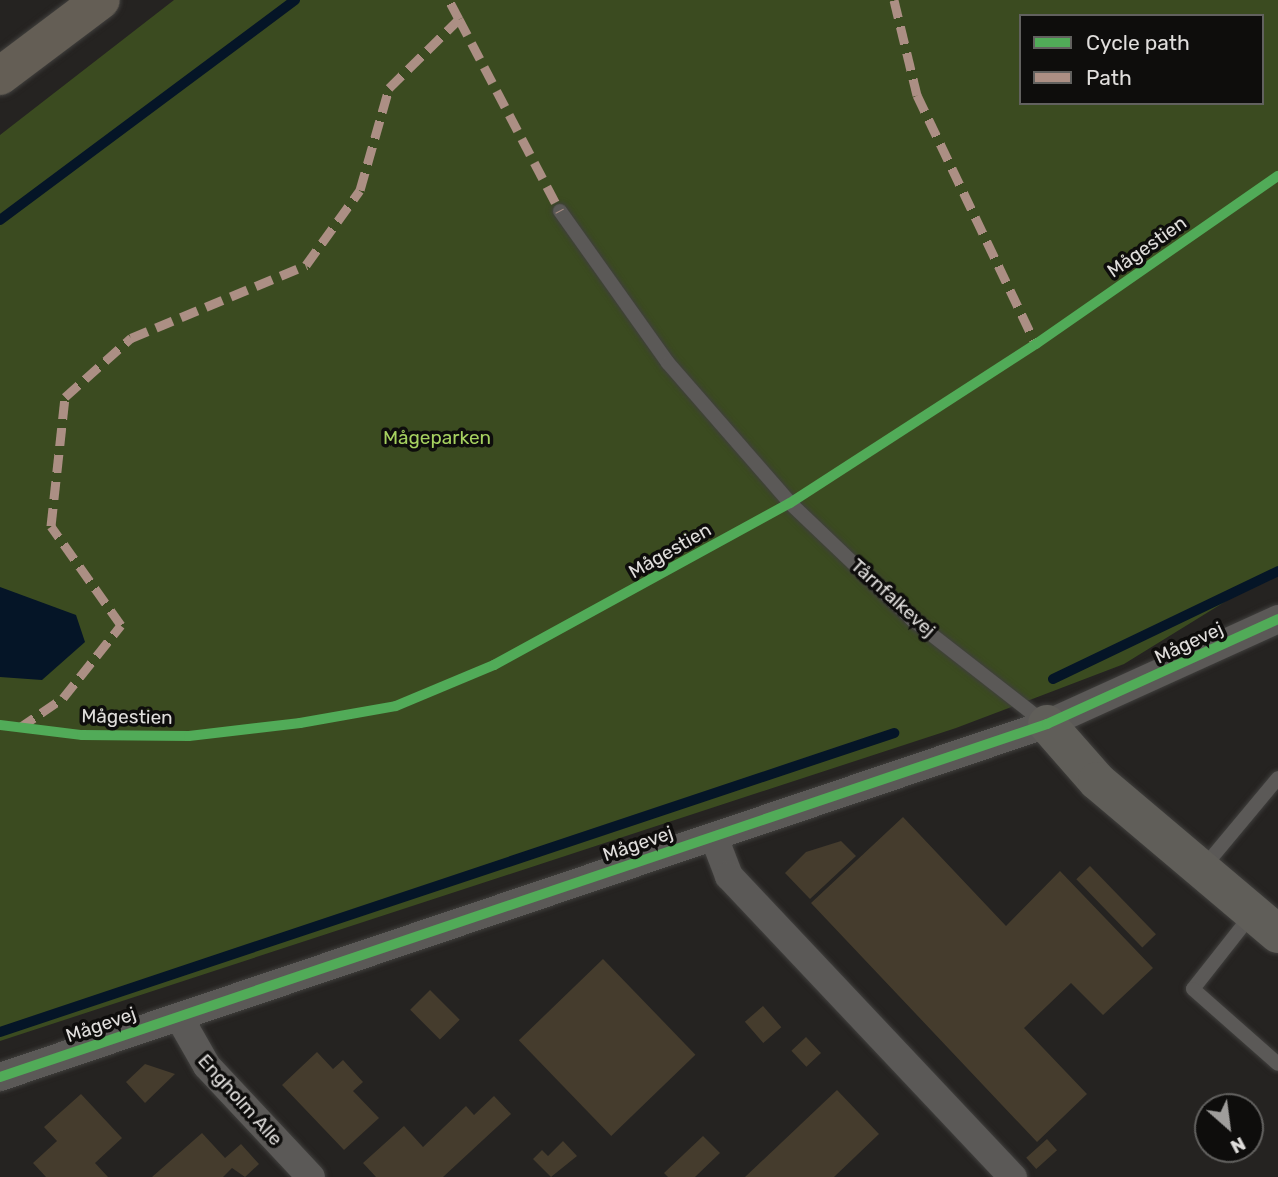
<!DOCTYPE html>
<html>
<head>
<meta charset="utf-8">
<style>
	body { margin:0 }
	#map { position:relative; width:1278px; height:1177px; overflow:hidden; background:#252321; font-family:Rubik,sans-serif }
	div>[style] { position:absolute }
	.green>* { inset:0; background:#3b4b20 }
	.water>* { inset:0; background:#051527 }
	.stream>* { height:10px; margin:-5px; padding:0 5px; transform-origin:5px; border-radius:5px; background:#051527 }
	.building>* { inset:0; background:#453c2d; transform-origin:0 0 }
	.roads { filter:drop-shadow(0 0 2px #403f3d) drop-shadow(0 0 2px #403f3d) }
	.lane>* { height:14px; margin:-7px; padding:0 7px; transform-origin:7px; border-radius:7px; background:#5b5957 }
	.street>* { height:28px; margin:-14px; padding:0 14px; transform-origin:14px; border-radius:14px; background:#5b5957 }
	.secondary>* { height:38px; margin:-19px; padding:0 19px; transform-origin:19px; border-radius:19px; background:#605e59 }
	.highway>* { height:38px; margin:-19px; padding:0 19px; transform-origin:19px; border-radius:19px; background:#645e55 }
	.quiet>* { height:9px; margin-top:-4.5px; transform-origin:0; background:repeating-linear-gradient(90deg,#ac8f84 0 18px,transparent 0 27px) }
	.cycleway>* { height:10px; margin:-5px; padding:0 5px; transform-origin:5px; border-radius:5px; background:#51ab58 }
	span { translate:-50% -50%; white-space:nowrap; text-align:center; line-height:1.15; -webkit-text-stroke:7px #0e0d0c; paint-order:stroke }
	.street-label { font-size:19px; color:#e0dedc }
	.park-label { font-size:19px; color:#a6d160 }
	.legend { position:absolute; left:1019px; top:14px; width:245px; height:91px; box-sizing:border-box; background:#0e0d0c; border:2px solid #62615f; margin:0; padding:9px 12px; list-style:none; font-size:21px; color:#e0dedc }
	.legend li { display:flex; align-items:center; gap:14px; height:35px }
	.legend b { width:35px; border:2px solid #62615f }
	.north { position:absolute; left:1194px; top:1093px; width:70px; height:70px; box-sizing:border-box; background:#0e0d0c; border:2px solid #62615f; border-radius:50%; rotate:152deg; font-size:19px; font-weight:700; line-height:28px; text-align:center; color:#e0dedc }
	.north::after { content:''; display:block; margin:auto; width:24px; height:32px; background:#9f9d9b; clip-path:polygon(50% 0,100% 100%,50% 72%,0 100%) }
</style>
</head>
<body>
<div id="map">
	<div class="green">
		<div style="clip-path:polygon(evenodd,174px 0,1278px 0,1278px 569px,1124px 664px,956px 728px,0 1041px,0 135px,174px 0,1021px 16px,1262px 16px,1262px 103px,1021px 103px,1021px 16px)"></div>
	</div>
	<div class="water">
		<div style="clip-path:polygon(0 587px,76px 615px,85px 642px,42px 680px,0 677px)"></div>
	</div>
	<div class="stream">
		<div style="left:0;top:220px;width:368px;rotate:-36.7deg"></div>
		<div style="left:1053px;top:679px;width:250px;rotate:-25.6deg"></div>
		<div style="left:0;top:1032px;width:943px;rotate:-18.49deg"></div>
	</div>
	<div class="building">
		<div style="clip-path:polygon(903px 817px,1006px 926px,1060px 871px,1153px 968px,1103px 1015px,1071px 983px,1024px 1028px,1087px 1094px,1037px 1142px,811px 903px)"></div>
		<div style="clip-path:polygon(841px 841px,856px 856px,810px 899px,785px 873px,806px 852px)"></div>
		<div style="left:1090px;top:866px;width:95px;height:19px;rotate:46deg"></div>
		<div style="left:603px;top:959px;width:133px;height:117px;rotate:46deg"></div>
		<div style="left:430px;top:990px;width:42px;height:28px;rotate:45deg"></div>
		<div style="left:763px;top:1006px;width:28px;height:24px;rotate:49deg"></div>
		<div style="left:806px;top:1037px;width:22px;height:20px;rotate:47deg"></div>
		<div style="clip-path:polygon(317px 1052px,333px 1069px,343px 1060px,363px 1082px,353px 1091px,379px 1118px,344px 1150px,282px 1085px)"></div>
		<div style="clip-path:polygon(145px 1064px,175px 1074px,145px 1103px,126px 1082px)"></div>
		<div style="clip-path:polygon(837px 1090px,879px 1134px,834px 1177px,745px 1177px)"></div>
		<div style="clip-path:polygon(81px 1094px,122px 1138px,95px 1163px,108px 1177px,46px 1177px,33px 1163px,57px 1141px,44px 1127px)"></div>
		<div style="clip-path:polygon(494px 1096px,511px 1114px,443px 1177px,376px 1177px,363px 1163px,404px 1126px,423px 1147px,466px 1106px,474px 1115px)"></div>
		<div style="clip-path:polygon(202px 1133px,225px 1158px,241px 1144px,259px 1164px,245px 1177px,232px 1168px,223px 1177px,152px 1177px)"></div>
		<div style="clip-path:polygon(703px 1136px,720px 1153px,695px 1177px,668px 1177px,664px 1173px)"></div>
		<div style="left:1047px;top:1139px;width:15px;height:28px;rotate:48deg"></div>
		<div style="clip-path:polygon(563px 1141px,577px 1156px,551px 1177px,533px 1159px,542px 1150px,548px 1156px)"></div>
	</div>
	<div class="roads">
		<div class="lane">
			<div style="left:560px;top:211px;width:186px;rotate:54.6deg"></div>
			<div style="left:668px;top:363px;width:186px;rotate:48.9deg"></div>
			<div style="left:790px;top:503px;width:170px;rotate:43.6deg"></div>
			<div style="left:913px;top:620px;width:167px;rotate:38deg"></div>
			<div style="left:1203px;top:868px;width:117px;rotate:-50.2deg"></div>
			<div style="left:1252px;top:914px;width:95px;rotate:128.2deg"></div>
			<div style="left:1193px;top:989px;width:113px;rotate:41.4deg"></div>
		</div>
		<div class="street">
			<div style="left:714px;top:837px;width:42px;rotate:69deg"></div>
			<div style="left:729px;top:876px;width:414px;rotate:46.7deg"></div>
			<div style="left:179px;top:1017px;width:56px;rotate:60.3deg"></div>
			<div style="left:207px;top:1066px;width:152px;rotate:46.9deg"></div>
			<div style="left:0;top:1077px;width:1105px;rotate:-18.63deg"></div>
			<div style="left:1047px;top:724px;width:254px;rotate:-24.4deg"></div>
		</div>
		<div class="secondary">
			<div style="left:1047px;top:724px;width:76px;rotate:48.7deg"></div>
			<div style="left:1097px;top:781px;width:237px;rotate:40.2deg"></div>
		</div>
		<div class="highway">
			<div style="left:0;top:76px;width:126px;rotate:-37deg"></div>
		</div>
	</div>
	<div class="quiet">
		<div style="left:894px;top:0;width:98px;rotate:76.4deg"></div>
		<div style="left:917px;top:95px;width:276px;rotate:64.5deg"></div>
		<div style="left:459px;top:19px;width:217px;rotate:62.3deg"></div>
		<div style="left:19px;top:728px;width:53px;rotate:-34.3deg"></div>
		<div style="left:63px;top:698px;width:93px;rotate:-51.5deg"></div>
		<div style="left:121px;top:625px;width:121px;rotate:-125.3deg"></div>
		<div style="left:51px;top:526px;width:130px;rotate:-83.8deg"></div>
		<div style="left:65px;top:397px;width:89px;rotate:-41.8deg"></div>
		<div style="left:131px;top:338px;width:190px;rotate:-22.6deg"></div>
		<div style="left:306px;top:265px;width:92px;rotate:-54.2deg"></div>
		<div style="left:360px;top:190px;width:106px;rotate:-74.1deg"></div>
		<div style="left:389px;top:88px;width:98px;rotate:-44.6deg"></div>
		<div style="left:459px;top:19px;width:21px;rotate:-118deg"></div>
	</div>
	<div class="cycleway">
		<div style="left:0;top:725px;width:83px;rotate:7deg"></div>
		<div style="left:82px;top:735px;width:107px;rotate:0.5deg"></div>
		<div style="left:189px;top:736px;width:112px;rotate:-6.7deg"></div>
		<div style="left:300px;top:723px;width:97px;rotate:-10deg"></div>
		<div style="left:396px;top:706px;width:106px;rotate:-22.7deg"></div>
		<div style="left:494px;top:665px;width:337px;rotate:-28.7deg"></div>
		<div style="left:790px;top:503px;width:293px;rotate:-32.9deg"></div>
		<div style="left:1036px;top:344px;width:295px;rotate:-34.8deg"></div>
		<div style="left:0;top:1077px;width:1105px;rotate:-18.63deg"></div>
		<div style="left:1047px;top:724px;width:254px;rotate:-24.4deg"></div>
	</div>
	<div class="street-label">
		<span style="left:1147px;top:247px;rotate:-35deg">Mågestien</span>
		<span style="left:670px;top:551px;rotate:-30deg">Mågestien</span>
		<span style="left:893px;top:598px;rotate:42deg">Tårnfalkevej</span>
		<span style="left:1189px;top:643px;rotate:-25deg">Mågevej</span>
		<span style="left:127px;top:717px;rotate:1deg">Mågestien</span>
		<span style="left:638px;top:844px;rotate:-19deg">Mågevej</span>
		<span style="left:101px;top:1025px;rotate:-19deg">Mågevej</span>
		<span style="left:240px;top:1100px;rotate:48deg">Engholm Alle</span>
	</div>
	<div class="park-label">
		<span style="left:437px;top:438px">Mågeparken</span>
	</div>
	<ul class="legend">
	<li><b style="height:9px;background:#51ab58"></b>Cycle path</li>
	<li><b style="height:9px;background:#ac8f84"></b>Path</li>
	</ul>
	<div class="north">N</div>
</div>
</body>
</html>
